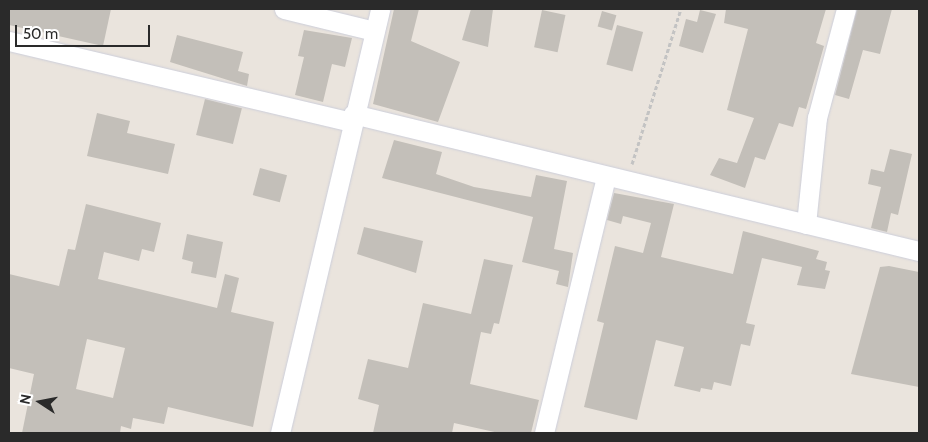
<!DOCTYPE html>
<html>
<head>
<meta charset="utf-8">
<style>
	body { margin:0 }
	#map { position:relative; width:928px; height:442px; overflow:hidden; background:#eae4dd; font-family:Cabin,sans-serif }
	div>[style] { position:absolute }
	.building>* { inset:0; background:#c3bfb9; transform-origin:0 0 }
	.path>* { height:3px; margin-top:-1.5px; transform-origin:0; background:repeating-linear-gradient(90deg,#c3c3c3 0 4px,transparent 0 6.5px) }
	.roads { filter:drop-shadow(0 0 1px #ccceda) drop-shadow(0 0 1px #ccceda) }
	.minor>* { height:19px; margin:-9.5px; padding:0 9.5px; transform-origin:9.5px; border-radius:9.5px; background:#fff }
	span { translate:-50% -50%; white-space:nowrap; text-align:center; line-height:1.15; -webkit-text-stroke:5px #fff; paint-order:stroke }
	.frame { position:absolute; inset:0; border:10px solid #2a2a2a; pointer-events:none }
	.north { position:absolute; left:15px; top:377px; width:50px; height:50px; -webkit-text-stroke:4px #fff; paint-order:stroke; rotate:281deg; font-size:14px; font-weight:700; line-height:20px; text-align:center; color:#2a2a2a }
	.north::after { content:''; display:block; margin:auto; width:18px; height:22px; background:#2a2a2a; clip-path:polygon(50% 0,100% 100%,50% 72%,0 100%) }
	.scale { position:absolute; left:15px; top:25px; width:135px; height:22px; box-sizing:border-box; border:2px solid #2a2a2a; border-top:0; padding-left:6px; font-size:15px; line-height:18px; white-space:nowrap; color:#2a2a2a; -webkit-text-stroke:4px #fff; paint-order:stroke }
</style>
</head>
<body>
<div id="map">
	<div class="building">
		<div style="clip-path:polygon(9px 9px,111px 9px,103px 46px,9px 25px)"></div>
		<div style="clip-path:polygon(394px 9px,419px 9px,411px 41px,460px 62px,438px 122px,373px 104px)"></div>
		<div style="clip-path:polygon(471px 9px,493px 9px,488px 47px,462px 40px)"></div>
		<div style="clip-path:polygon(726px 9px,826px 9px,816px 43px,824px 46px,806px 109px,799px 107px,793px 127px,779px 123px,765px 160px,755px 157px,745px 188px,710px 175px,719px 158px,737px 163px,754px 118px,727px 110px,748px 29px,724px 23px)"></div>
		<div style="clip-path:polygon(857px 9px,892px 9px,880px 54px,863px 50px,849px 99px,835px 95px)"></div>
		<div style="left:542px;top:10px;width:24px;height:38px;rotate:12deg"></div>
		<div style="clip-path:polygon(700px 10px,716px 14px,703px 53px,679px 46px,686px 19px,697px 22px)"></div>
		<div style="left:602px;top:11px;width:15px;height:16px;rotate:16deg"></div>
		<div style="left:617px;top:25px;width:27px;height:41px;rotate:15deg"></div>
		<div style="clip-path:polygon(304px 30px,352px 38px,345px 67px,332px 64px,323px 102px,295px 95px,304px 57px,298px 56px)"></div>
		<div style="clip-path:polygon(177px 35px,243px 52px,238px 71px,249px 74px,247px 86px,170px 62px)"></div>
		<div style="left:205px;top:99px;width:38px;height:37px;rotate:14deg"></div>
		<div style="clip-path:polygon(97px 113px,130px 121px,127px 133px,175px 144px,168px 174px,87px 156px)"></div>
		<div style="clip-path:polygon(394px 140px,442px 152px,436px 174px,474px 187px,531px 197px,536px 175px,567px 181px,554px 249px,573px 253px,568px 287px,556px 284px,559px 271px,522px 262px,533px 217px,382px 178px)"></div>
		<div style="clip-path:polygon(890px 149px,912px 154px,898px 215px,891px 213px,887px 232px,871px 228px,881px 187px,868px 184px,871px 169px,884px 172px)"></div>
		<div style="left:260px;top:168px;width:28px;height:28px;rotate:15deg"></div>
		<div style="clip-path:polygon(614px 193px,674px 204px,661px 257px,733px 274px,743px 231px,819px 251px,816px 259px,827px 262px,825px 270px,830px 271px,825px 289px,797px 285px,802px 267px,762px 258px,746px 323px,755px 325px,750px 346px,741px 344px,731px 386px,714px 382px,712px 390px,701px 388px,700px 392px,674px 386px,684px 347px,656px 340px,637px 420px,584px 407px,604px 323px,597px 321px,615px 246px,643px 253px,651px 223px,623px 216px,621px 224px,607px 220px)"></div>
		<div style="clip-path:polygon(evenodd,86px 204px,161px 223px,154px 252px,142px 249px,139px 261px,104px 252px,98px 279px,217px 308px,225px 274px,239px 278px,231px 312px,274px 322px,253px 427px,168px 407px,164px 424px,133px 418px,131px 429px,121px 426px,120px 433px,22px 433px,34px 374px,9px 368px,9px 274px,59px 286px,68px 249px,75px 250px,86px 204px,87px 339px,125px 348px,113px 398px,76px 389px,87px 339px)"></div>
		<div style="clip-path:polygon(364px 227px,423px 241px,416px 273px,357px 254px)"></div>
		<div style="clip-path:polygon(187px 234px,223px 242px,216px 278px,191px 273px,193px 262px,182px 259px)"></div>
		<div style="clip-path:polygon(484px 259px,513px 265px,499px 324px,494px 323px,491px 334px,481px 332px,470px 384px,539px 400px,531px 433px,499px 433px,454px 423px,452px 433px,373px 433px,379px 405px,358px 399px,368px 359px,408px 368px,423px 303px,471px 314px)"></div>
		<div style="clip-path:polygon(889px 266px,919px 272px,919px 387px,851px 374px,880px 267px)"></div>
	</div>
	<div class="path">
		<div style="left:632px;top:164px;width:163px;rotate:-72.5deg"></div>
	</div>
	<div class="roads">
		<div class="minor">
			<div style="left:284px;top:9px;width:93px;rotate:13.7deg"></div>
			<div style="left:9px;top:41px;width:352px;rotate:13.3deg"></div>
			<div style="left:353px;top:114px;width:582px;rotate:13.61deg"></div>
			<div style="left:806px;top:224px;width:107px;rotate:-84.1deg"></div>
			<div style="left:817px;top:118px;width:113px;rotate:-75.1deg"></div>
			<div style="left:280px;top:433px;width:436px;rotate:-76.7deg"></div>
			<div style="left:544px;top:433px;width:264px;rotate:-76.4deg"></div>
		</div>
	</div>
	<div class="frame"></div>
	<div class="north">N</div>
	<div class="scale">50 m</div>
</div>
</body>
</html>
